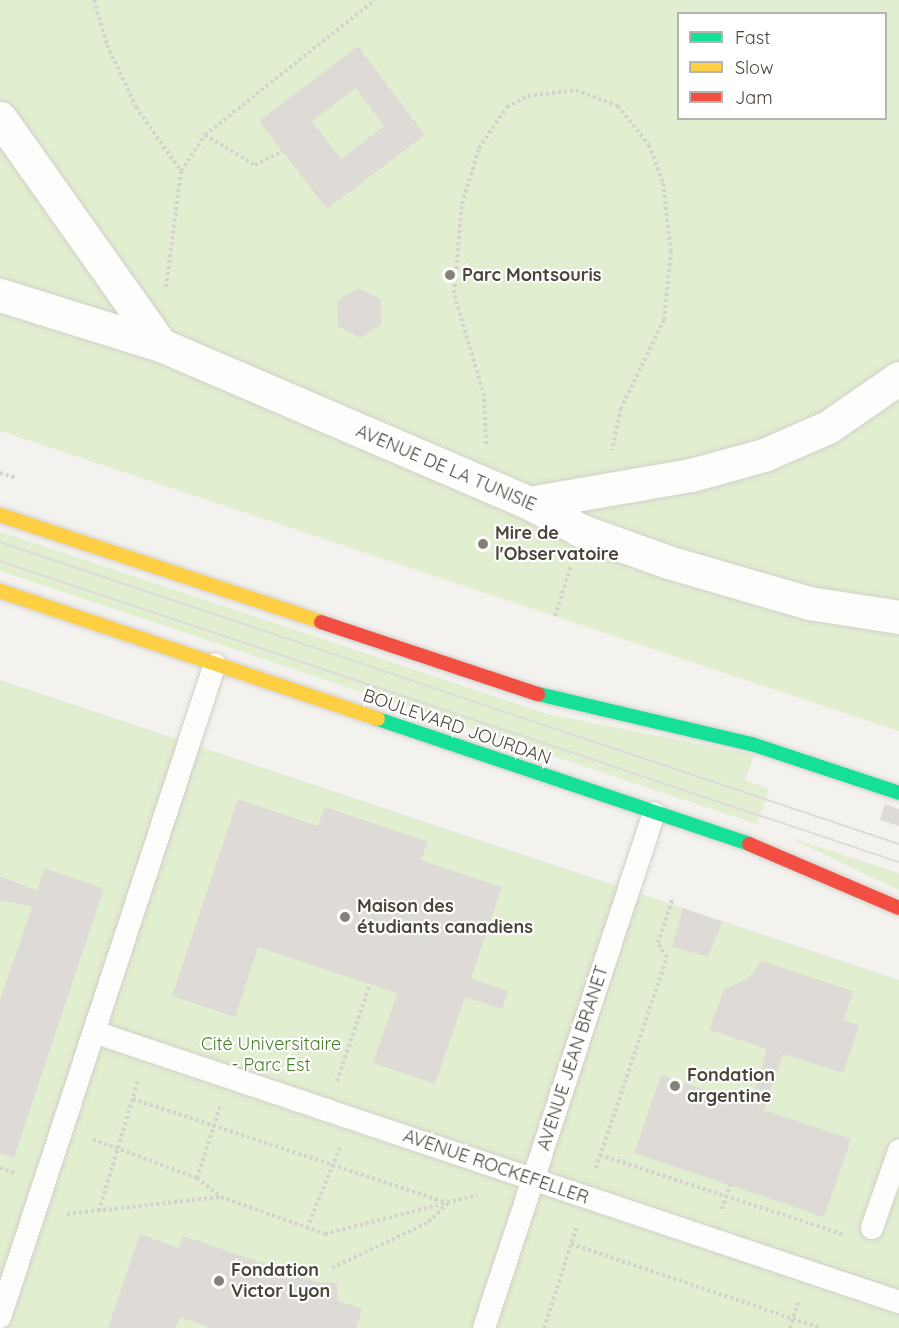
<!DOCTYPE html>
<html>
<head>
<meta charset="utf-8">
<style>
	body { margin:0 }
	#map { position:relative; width:899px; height:1328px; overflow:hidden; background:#f4f2ee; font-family:Quicksand,sans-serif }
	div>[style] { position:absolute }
	.green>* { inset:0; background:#e1eecf }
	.building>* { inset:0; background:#dedbd6 }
	.path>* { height:4px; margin-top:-2px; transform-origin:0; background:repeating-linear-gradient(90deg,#d3d2cc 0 3px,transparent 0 6px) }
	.roads { filter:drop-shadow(0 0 2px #d2d0cb) drop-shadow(0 0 2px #d2d0cb) }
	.lane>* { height:22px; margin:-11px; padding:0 11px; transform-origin:11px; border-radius:11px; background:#fdfdfc }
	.street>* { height:33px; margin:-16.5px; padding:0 16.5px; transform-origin:16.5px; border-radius:16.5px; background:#fdfdfc }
	.fast>* { height:14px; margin:-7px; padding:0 7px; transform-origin:7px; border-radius:7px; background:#16e098 }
	.slow>* { height:14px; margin:-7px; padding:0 7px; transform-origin:7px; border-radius:7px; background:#ffcf43 }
	.jam>* { height:14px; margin:-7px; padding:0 7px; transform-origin:7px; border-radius:7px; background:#f24e42 }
	.tram>* { height:1.5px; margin:-0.75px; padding:0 0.75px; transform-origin:0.75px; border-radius:0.75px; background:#dbdbda }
	.dots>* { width:16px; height:16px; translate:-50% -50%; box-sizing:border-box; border:3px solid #fff; border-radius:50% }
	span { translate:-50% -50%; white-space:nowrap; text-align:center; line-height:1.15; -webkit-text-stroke:4.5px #fff; paint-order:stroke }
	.poi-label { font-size:18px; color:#4b4439; font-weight:700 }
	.left { translate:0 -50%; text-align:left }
	.street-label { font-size:18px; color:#4b4439 }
	.park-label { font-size:18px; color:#4a7f2a }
	.legend { position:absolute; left:677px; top:12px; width:210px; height:108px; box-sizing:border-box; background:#fff; border:2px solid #b7b4b0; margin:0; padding:8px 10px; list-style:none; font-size:18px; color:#4b4439 }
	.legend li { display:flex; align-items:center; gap:12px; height:30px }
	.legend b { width:30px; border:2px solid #b7b4b0 }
</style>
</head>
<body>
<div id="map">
	<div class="green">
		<div style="clip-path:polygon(evenodd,0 0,899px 0,899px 731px,0 431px,0 0,678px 14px,886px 14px,886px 118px,678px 118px,678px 14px)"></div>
		<div style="clip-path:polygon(0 532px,548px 714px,754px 755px,745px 780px,769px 789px,757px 824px,0 571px)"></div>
		<div style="clip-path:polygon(0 680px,899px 980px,899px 1328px,0 1328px)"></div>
		<div style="clip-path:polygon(794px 839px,899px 873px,899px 890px,794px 840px)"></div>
	</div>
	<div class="building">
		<div style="clip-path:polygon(evenodd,358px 46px,425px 135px,327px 209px,259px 121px,358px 46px,356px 88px,384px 126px,341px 159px,312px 121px,356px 88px)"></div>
		<div style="clip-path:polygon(358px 288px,381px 299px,381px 325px,360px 338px,338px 326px,337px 301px)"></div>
		<div style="clip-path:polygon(238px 799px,318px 826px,325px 807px,428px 842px,421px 860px,502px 887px,471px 979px,508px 991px,502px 1009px,465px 997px,435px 1084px,373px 1063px,397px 993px,258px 947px,235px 1017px,172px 996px)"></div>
		<div style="clip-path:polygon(885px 804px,899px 809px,899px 826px,880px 820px)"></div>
		<div style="clip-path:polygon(44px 868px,104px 889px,14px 1158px,0 1153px,0 1000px,32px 907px,0 900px,0 876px,37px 891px)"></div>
		<div style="clip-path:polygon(683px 908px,722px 922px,708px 957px,672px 947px)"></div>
		<div style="clip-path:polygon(761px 961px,853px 991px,844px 1020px,859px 1025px,843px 1073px,783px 1054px,764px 1110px,851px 1139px,824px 1217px,634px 1153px,661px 1075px,750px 1105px,767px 1049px,709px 1030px,724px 989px,748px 979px)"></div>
		<div style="clip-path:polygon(140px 1234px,179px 1248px,183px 1236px,321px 1283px,337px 1282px,338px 1301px,362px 1309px,356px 1328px,212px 1328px,180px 1317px,176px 1328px,108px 1328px)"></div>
	</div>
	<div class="path">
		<div style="left:94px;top:0;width:47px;rotate:73.9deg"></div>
		<div style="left:107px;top:45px;width:68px;rotate:64.9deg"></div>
		<div style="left:136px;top:107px;width:78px;rotate:54.9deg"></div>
		<div style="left:205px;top:135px;width:58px;rotate:31deg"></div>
		<div style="left:255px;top:165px;width:31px;rotate:-27deg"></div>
		<div style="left:166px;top:287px;width:117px;rotate:-82.6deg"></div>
		<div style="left:181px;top:171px;width:43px;rotate:-56.3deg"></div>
		<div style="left:205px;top:135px;width:217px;rotate:-38.5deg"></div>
		<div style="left:486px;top:444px;width:48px;rotate:-92.4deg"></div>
		<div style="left:484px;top:396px;width:107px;rotate:-106.2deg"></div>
		<div style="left:454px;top:293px;width:89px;rotate:-84.9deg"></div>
		<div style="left:462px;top:204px;width:59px;rotate:-73.1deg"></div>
		<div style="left:479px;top:148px;width:50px;rotate:-55.7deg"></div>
		<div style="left:507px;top:107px;width:24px;rotate:-28deg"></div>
		<div style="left:528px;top:96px;width:48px;rotate:-7.1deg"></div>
		<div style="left:576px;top:90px;width:45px;rotate:20.9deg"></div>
		<div style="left:618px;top:106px;width:50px;rotate:51.5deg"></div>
		<div style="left:649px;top:145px;width:40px;rotate:69.8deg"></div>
		<div style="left:663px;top:183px;width:68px;rotate:83.3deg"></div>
		<div style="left:671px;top:251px;width:69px;rotate:95.8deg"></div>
		<div style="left:664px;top:320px;width:98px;rotate:116deg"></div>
		<div style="left:621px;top:408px;width:43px;rotate:102.1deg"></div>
		<div style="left:0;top:473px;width:17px;rotate:17deg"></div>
		<div style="left:555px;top:616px;width:52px;rotate:-72.3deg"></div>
		<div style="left:337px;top:1081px;width:102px;rotate:-71.2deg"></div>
		<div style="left:133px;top:1099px;width:332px;rotate:18.3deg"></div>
		<div style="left:448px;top:1203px;width:29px;rotate:136deg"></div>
		<div style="left:427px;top:1223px;width:105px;rotate:154.7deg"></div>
		<div style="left:93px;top:1139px;width:111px;rotate:20.6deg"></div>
		<div style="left:197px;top:1178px;width:31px;rotate:38deg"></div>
		<div style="left:221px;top:1197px;width:110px;rotate:19.6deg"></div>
		<div style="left:325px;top:1234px;width:157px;rotate:-14.4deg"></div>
		<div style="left:600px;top:1155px;width:255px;rotate:18.1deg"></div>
		<div style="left:0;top:1168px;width:16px;rotate:18deg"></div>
		<div style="left:596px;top:1168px;width:223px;rotate:-71.4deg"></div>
		<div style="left:667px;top:957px;width:17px;rotate:-123deg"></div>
		<div style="left:658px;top:943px;width:48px;rotate:-71.9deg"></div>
		<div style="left:197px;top:1178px;width:75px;rotate:-72.1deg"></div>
		<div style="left:722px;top:1209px;width:26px;rotate:-72deg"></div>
		<div style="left:99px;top:1211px;width:137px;rotate:-73.4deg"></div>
		<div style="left:67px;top:1214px;width:154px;rotate:-6.3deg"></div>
		<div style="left:307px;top:1228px;width:87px;rotate:-67.8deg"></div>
		<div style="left:571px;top:1244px;width:263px;rotate:18.6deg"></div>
		<div style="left:544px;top:1328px;width:107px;rotate:-72.1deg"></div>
		<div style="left:790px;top:1328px;width:29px;rotate:-72deg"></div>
	</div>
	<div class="roads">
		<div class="lane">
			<div style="left:94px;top:1032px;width:849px;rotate:18.54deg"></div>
			<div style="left:872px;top:1228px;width:82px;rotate:-70.7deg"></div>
			<div style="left:0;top:1317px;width:687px;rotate:-71.78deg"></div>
			<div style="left:484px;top:1328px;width:542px;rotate:-71.73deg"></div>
		</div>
		<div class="street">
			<div style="left:0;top:118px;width:278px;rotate:54.7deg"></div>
			<div style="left:0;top:295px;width:169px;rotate:17.3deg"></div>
			<div style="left:161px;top:345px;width:400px;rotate:23.2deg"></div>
			<div style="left:529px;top:503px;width:60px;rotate:27.8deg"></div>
			<div style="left:582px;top:531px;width:91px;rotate:19.8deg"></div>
			<div style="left:668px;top:562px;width:147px;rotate:16.2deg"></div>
			<div style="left:809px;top:603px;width:91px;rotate:8.8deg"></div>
			<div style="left:529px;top:503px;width:164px;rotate:-9.8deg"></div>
			<div style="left:691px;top:475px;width:76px;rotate:-15.3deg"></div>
			<div style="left:764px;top:455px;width:70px;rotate:-23.6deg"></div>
			<div style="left:828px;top:427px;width:86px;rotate:-34.6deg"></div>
		</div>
		<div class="fast">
			<div style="left:538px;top:694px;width:220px;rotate:13.2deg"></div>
			<div style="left:752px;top:744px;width:155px;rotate:18.4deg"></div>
			<div style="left:378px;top:719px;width:391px;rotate:18.6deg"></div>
		</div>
		<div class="slow">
			<div style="left:0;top:515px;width:338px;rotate:18.4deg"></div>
			<div style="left:0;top:591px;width:399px;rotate:18.7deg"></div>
		</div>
		<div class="jam">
			<div style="left:321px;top:622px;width:229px;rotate:18.4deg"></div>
			<div style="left:749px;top:844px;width:163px;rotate:23.1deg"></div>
		</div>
	</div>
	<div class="tram">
		<div style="left:0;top:542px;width:948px;rotate:18.57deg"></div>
		<div style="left:0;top:561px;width:948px;rotate:18.51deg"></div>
	</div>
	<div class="dots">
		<div style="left:450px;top:275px;background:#868178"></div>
		<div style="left:483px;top:544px;background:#868178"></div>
		<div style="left:345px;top:917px;background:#868178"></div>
		<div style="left:675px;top:1086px;background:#868178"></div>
		<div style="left:219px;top:1281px;background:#868178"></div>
	</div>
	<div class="poi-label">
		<span class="left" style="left:462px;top:275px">Parc Montsouris</span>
		<span class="left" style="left:495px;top:544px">Mire de<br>l'Observatoire</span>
		<span class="left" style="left:357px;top:917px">Maison des<br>étudiants canadiens</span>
		<span class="left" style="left:687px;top:1086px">Fondation<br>argentine</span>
		<span class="left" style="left:231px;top:1281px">Fondation<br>Victor Lyon</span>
	</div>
	<div class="street-label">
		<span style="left:446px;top:468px;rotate:23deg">AVENUE DE LA TUNISIE</span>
		<span style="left:457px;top:727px;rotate:19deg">BOULEVARD JOURDAN</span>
		<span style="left:573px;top:1058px;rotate:-72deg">AVENUE JEAN BRANET</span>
		<span style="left:496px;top:1167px;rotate:19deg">AVENUE ROCKEFELLER</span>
	</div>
	<div class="park-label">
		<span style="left:271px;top:1055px">Cité Universitaire<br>- Parc Est</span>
	</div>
	<ul class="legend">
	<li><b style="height:8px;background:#16e098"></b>Fast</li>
	<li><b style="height:8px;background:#ffcf43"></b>Slow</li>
	<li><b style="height:8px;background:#f24e42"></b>Jam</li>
	</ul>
</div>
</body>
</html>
